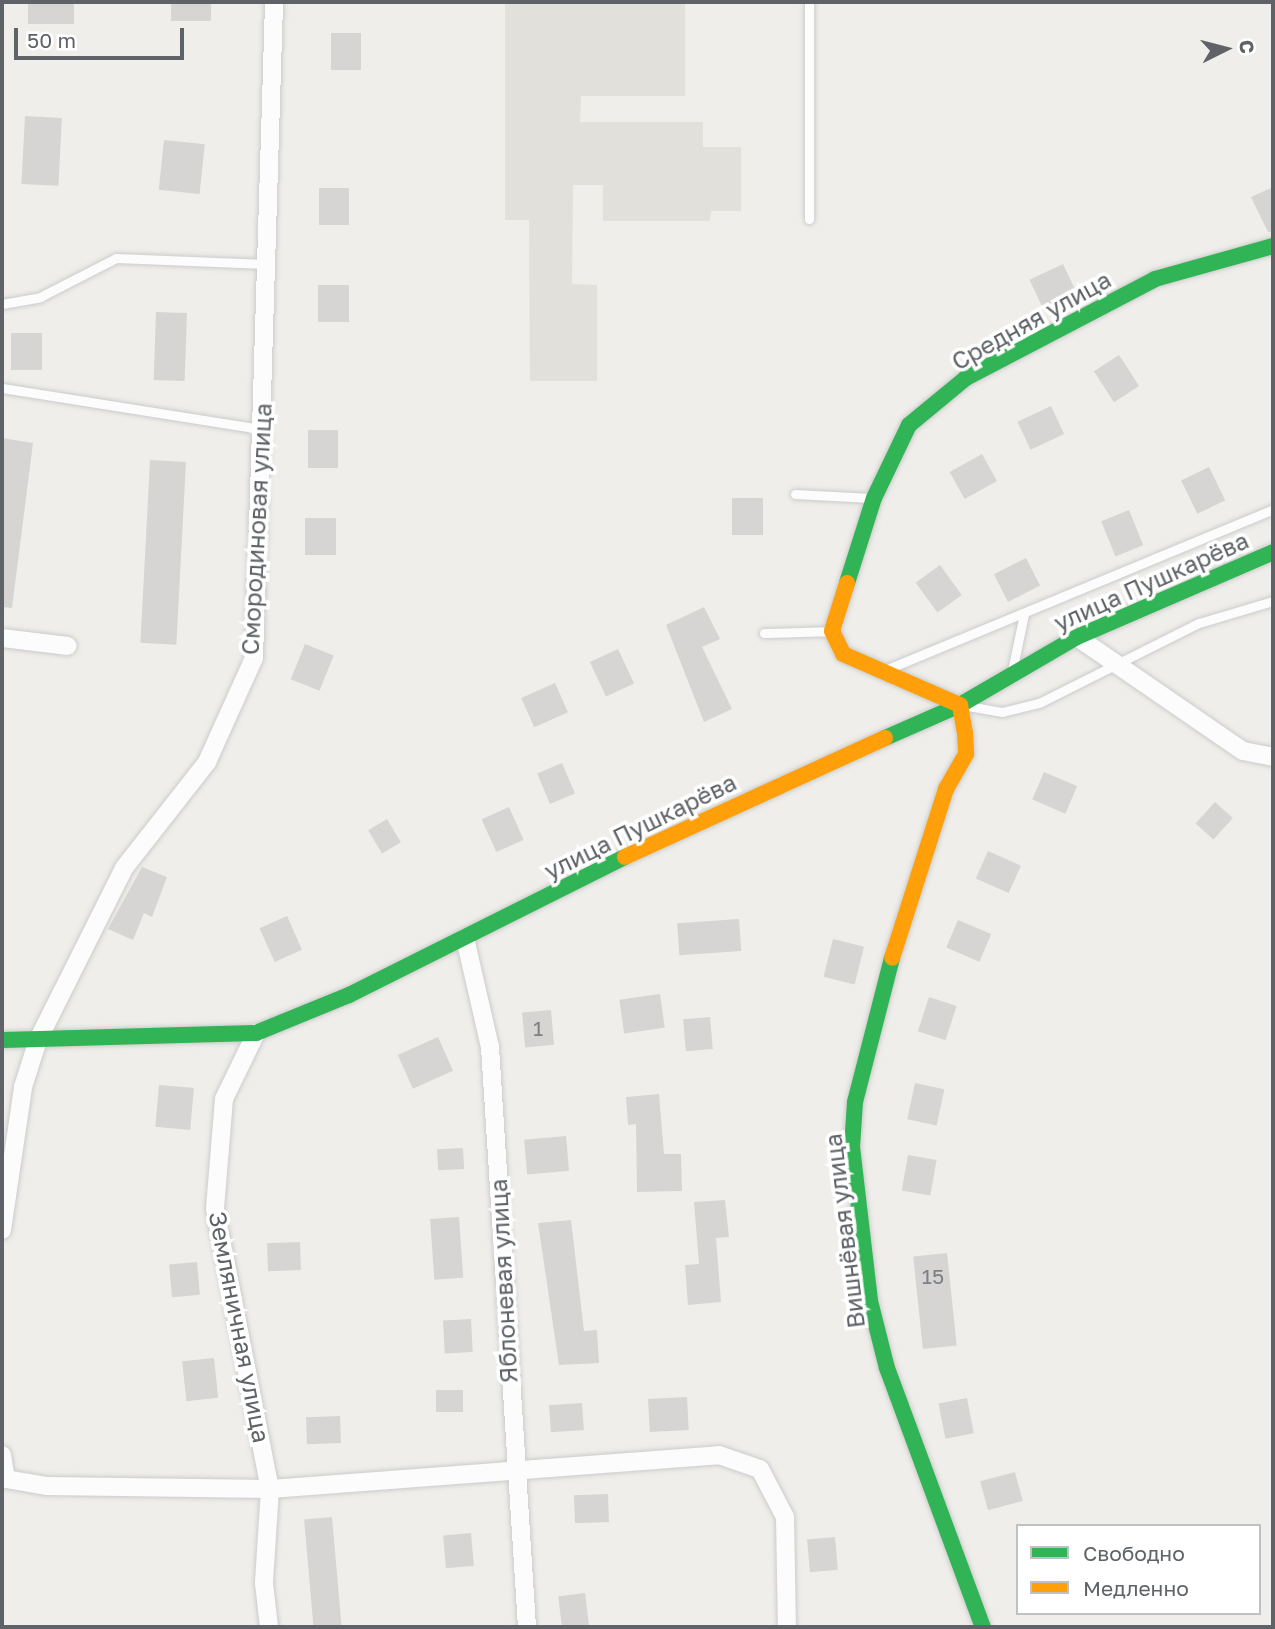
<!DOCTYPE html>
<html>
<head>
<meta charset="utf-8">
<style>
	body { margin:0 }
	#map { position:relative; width:1275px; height:1629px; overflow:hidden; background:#efeeea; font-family:"Golos Text",sans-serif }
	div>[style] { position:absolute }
	.education>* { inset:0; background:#e2e0da }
	.building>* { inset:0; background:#d6d5d3; transform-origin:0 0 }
	.roads { filter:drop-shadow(0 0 2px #cbcccc) drop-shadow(0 0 2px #cbcccc) }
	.lane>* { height:9px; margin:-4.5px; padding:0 4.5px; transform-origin:4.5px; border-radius:4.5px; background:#fdfcfc }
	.street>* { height:18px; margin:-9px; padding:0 9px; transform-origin:9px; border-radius:9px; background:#fdfcfc }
	.fast>* { height:16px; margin:-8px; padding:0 8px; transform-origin:8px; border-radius:8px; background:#30b455 }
	.slow>* { height:16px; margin:-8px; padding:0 8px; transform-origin:8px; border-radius:8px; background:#ff9f0a }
	span { translate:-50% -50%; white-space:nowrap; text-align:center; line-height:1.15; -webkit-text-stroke:7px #fff; paint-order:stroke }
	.number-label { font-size:21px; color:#7e8184 }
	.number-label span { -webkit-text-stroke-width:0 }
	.street-label { font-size:24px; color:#5f6368 }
	.frame { position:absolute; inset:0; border:4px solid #5f6368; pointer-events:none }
	.legend { position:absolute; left:1016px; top:1524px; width:245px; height:91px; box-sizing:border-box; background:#fff; border:2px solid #bfc1c3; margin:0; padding:9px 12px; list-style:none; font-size:21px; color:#5f6368 }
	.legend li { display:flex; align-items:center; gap:14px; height:35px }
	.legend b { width:35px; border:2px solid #bfc1c3 }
	.north { position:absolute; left:1191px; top:14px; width:70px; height:70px; -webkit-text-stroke:5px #fff; paint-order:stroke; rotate:84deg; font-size:19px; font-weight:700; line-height:28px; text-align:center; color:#5f6368 }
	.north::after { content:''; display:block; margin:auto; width:24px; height:32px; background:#5f6368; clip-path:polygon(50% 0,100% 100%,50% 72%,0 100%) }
	.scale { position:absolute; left:14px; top:28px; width:170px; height:32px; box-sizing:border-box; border:4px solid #5f6368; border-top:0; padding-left:9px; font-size:21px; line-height:24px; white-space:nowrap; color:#5f6368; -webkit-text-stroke:5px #fff; paint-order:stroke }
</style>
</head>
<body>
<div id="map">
	<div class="education">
		<div style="clip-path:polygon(505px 2px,685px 2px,685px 96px,581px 96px,580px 122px,703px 122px,703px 147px,741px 147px,741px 211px,711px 211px,710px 221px,603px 221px,603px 185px,573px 185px,572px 284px,597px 285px,597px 381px,530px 381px,529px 220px,505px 220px)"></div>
	</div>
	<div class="building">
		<div style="left:28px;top:2px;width:46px;height:22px"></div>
		<div style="left:171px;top:2px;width:40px;height:19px"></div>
		<div style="left:331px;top:33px;width:30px;height:37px"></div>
		<div style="left:25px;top:116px;width:37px;height:68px;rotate:3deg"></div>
		<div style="left:164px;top:140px;width:41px;height:50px;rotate:6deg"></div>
		<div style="clip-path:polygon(1273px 187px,1273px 232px,1268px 232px,1251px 197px)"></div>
		<div style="left:319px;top:188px;width:30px;height:37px"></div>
		<div style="left:1063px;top:264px;width:31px;height:37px;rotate:65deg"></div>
		<div style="left:318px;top:285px;width:31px;height:37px"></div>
		<div style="left:156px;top:312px;width:31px;height:68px;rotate:2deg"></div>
		<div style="left:11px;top:333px;width:31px;height:37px"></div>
		<div style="left:1119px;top:355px;width:37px;height:30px;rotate:57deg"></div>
		<div style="left:1051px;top:406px;width:31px;height:37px;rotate:65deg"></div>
		<div style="left:308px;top:430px;width:30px;height:38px"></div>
		<div style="clip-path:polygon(2px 438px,33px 443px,12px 608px,2px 607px)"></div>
		<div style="left:982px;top:454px;width:31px;height:37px;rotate:61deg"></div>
		<div style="left:150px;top:460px;width:36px;height:183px;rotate:3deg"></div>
		<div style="left:1209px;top:467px;width:37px;height:31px;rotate:64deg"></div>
		<div style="left:732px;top:498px;width:31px;height:37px"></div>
		<div style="left:1129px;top:510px;width:38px;height:30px;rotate:68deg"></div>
		<div style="left:305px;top:518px;width:31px;height:37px"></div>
		<div style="left:1026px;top:558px;width:31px;height:36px;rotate:63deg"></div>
		<div style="left:940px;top:565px;width:37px;height:30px;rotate:54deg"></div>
		<div style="clip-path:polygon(704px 607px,720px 639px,702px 647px,732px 709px,704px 722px,666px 625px)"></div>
		<div style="left:305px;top:644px;width:31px;height:38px;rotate:22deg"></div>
		<div style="left:618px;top:649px;width:38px;height:31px;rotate:65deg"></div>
		<div style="left:555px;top:683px;width:32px;height:37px;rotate:66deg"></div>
		<div style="left:562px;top:763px;width:33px;height:27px;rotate:67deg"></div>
		<div style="left:1044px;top:772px;width:36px;height:30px;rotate:23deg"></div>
		<div style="left:1215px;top:802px;width:24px;height:29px;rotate:42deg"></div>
		<div style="left:509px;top:807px;width:36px;height:30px;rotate:66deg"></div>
		<div style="left:387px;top:819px;width:27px;height:22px;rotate:59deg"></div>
		<div style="left:988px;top:851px;width:36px;height:30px;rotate:24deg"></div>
		<div style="clip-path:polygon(142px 867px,167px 877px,152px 917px,144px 913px,133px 940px,108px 929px)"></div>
		<div style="left:287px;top:916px;width:37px;height:30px;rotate:66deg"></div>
		<div style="left:739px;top:919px;width:32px;height:62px;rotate:86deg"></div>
		<div style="left:958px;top:920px;width:36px;height:30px;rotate:23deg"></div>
		<div style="left:833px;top:939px;width:32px;height:39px;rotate:14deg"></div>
		<div style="left:660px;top:994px;width:34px;height:41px;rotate:82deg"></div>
		<div style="left:929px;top:997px;width:29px;height:36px;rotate:18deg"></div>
		<div style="left:551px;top:1010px;width:35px;height:29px;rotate:85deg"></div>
		<div style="left:710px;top:1017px;width:32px;height:27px;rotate:85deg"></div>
		<div style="left:438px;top:1037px;width:37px;height:44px;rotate:66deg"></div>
		<div style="left:915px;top:1083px;width:30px;height:37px;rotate:12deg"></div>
		<div style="left:159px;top:1085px;width:35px;height:42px;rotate:5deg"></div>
		<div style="clip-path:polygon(659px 1094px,664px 1154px,681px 1154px,682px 1191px,637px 1192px,636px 1124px,628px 1125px,626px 1097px)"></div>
		<div style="left:566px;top:1136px;width:35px;height:42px;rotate:85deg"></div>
		<div style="left:463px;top:1148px;width:21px;height:26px;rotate:87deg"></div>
		<div style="left:908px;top:1155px;width:29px;height:36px;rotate:10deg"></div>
		<div style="clip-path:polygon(725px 1200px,729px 1237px,716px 1238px,721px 1302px,688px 1305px,685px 1265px,699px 1264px,694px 1202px)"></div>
		<div style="left:459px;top:1217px;width:61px;height:29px;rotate:86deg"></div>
		<div style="clip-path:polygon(571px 1220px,584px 1331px,597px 1330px,599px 1363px,559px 1365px,538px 1223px)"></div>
		<div style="left:300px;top:1242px;width:28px;height:33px;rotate:88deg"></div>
		<div style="left:947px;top:1253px;width:93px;height:34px;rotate:84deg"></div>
		<div style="left:197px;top:1262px;width:33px;height:28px;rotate:85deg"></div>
		<div style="left:471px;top:1319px;width:33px;height:28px;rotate:87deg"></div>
		<div style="left:214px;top:1358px;width:40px;height:32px;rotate:84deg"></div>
		<div style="left:463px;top:1390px;width:22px;height:27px;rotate:90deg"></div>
		<div style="left:687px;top:1397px;width:33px;height:39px;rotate:87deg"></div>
		<div style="left:967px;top:1398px;width:36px;height:29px;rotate:79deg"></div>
		<div style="left:582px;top:1403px;width:27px;height:33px;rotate:86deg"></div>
		<div style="left:340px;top:1416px;width:27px;height:34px;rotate:88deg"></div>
		<div style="left:1015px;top:1472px;width:30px;height:36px;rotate:75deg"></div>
		<div style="left:608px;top:1494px;width:28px;height:34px;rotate:88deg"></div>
		<div style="left:332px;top:1517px;width:110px;height:28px;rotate:85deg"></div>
		<div style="left:471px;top:1533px;width:33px;height:28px;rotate:85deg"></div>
		<div style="left:835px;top:1537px;width:33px;height:28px;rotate:85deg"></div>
		<div style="left:585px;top:1593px;width:34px;height:27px;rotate:83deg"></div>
	</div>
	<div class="roads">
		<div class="lane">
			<div style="left:809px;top:219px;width:217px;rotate:-90deg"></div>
			<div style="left:2px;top:304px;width:39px;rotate:-10deg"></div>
			<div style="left:40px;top:297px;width:85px;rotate:-27.2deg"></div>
			<div style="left:116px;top:258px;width:150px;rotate:2.3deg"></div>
			<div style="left:2px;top:388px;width:262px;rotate:9deg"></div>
			<div style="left:795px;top:494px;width:77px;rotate:3deg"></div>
			<div style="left:764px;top:633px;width:67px;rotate:-1.7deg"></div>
			<div style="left:890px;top:668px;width:415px;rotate:-22.5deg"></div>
			<div style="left:1012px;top:671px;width:58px;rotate:-78.1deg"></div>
			<div style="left:968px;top:706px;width:35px;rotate:10deg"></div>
			<div style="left:1002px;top:712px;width:38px;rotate:-14deg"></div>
			<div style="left:1039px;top:703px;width:179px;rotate:-26.6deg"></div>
			<div style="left:1199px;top:623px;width:77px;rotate:-16.6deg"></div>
		</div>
		<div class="street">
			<div style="left:1077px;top:637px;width:201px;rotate:34.5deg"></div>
			<div style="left:1243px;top:751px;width:31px;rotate:11deg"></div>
			<div style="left:2px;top:638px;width:66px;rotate:6.9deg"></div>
			<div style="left:465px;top:938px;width:112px;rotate:77.1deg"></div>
			<div style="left:490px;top:1047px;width:581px;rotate:86.35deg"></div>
			<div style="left:256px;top:1033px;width:73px;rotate:115.9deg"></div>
			<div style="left:224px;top:1099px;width:110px;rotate:94.7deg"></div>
			<div style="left:215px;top:1209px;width:285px;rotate:78.9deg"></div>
			<div style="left:270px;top:1489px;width:94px;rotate:93.7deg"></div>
			<div style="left:264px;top:1583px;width:44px;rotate:83.5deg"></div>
			<div style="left:2px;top:1230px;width:145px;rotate:-81.6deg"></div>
			<div style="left:23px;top:1087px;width:49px;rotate:-72.3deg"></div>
			<div style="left:38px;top:1040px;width:192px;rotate:-63.4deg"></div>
			<div style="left:124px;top:868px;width:135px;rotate:-51.9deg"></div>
			<div style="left:207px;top:762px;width:114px;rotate:-65.7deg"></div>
			<div style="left:254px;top:658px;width:656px;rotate:-88.25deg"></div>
			<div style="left:2px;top:1455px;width:24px;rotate:81deg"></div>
			<div style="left:6px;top:1479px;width:42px;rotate:9.7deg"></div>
			<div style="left:47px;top:1486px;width:223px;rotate:0.8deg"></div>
			<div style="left:270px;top:1489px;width:450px;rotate:-4.3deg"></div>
			<div style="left:719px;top:1455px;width:43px;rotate:18.9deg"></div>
			<div style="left:760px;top:1469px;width:54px;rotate:62.5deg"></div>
			<div style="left:785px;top:1517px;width:110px;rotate:89deg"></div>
		</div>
		<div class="fast">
			<div style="left:847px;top:583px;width:89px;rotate:-72.4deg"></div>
			<div style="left:874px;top:498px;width:81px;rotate:-64.4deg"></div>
			<div style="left:909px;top:425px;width:74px;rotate:-39.5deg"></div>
			<div style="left:966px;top:378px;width:213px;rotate:-27.6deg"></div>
			<div style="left:1155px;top:279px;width:123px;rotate:-15.6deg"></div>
			<div style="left:885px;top:738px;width:82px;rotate:-23.7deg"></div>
			<div style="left:960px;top:705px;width:135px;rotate:-30.2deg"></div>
			<div style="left:1077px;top:637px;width:214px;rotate:-23.4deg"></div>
			<div style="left:892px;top:958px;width:149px;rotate:104.4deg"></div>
			<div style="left:855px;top:1102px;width:45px;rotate:93.8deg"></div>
			<div style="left:852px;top:1147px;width:155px;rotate:83.3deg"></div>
			<div style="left:870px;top:1301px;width:69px;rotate:75.8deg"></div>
			<div style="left:887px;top:1368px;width:276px;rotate:69.7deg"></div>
			<div style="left:2px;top:1040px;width:254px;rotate:-1.6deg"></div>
			<div style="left:256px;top:1033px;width:100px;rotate:-22.2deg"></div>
			<div style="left:349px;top:995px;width:309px;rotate:-26.6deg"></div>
		</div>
		<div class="slow">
			<div style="left:847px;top:583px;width:50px;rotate:107.4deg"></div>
			<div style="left:832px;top:631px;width:25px;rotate:64deg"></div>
			<div style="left:843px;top:654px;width:128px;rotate:23.6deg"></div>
			<div style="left:960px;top:705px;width:27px;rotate:80deg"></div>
			<div style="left:965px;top:732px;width:22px;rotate:87deg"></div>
			<div style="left:966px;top:754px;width:40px;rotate:119.7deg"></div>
			<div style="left:946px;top:789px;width:177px;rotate:107.7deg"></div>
			<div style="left:625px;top:857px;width:286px;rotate:-24.6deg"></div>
		</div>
	</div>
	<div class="number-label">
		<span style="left:538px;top:1028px">1</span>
		<span style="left:933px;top:1276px">15</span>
	</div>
	<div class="street-label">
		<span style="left:1031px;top:320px;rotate:-29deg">Средняя улица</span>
		<span style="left:256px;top:529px;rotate:-87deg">Смородиновая улица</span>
		<span style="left:1151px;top:581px;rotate:-24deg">улица Пушкарёва</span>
		<span style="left:640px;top:826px;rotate:-26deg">улица Пушкарёва</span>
		<span style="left:844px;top:1231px;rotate:-97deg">Вишнёвая улица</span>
		<span style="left:503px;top:1281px;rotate:-93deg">Яблоневая улица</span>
		<span style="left:240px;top:1327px;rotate:79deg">Земляничная улица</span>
	</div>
	<div class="frame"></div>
	<ul class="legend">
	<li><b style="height:9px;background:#30b455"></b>Свободно</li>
	<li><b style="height:9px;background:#ff9f0a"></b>Медленно</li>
	</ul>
	<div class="north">С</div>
	<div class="scale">50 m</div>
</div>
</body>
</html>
